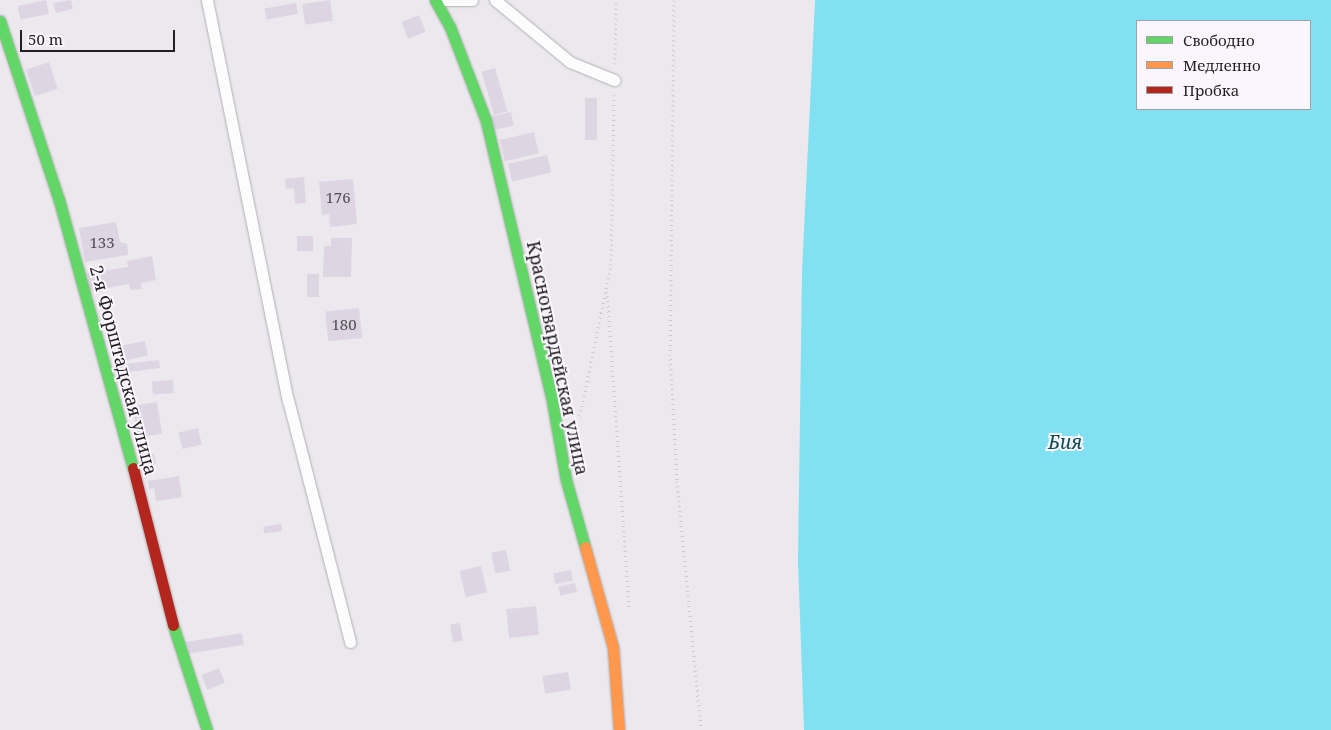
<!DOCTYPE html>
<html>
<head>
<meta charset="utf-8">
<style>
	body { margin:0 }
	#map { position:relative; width:1331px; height:730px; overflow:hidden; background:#ece9ee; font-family:"Noto Serif",serif }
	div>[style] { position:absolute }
	.water>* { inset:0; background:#81e1f2 }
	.building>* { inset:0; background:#ded5e3; transform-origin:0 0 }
	.path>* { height:3px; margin-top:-1.5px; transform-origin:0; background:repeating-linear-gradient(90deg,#cacacb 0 1px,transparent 0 5px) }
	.roads { filter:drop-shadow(0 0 1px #b1afb3) drop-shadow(0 0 1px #b1afb3) }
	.lane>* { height:11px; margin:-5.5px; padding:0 5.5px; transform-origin:5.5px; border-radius:5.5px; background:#fcfcfc }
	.fast>* { height:11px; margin:-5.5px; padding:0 5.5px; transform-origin:5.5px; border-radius:5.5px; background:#63d668 }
	.slow>* { height:11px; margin:-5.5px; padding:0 5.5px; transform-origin:5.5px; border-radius:5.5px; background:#ff974d }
	.jam>* { height:11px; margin:-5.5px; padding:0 5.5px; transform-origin:5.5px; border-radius:5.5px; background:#b3261e }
	span { translate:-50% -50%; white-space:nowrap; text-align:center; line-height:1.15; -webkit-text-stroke:4px #faf6fd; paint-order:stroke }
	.number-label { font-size:15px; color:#514e53 }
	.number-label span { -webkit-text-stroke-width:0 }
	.street-label { font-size:18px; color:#211f22 }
	.water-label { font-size:19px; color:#0c4a53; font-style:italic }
	.legend { position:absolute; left:1136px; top:20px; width:175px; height:90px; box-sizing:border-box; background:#faf6fd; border:1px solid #a3a0a5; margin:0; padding:6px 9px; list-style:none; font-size:15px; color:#211f22 }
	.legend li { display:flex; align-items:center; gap:10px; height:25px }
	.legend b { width:25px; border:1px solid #a3a0a5 }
	.scale { position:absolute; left:20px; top:30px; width:155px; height:22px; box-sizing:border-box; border:2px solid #211f22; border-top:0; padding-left:6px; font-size:15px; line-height:18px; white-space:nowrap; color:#211f22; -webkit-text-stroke:4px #faf6fd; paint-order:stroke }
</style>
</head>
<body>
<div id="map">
	<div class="water">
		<div style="clip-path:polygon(evenodd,815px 0,1331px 0,1331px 730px,804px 730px,798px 561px,802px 272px,815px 0,1137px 21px,1310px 21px,1310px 109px,1137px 109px,1137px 21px)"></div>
	</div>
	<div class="building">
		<div style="left:46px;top:0;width:14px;height:29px;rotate:78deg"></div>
		<div style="clip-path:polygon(71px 0,73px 9px,56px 13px,53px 3px)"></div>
		<div style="left:330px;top:0;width:21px;height:28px;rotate:82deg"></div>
		<div style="left:296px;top:3px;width:11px;height:32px;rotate:80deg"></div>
		<div style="left:419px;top:15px;width:18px;height:19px;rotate:68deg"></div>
		<div style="left:49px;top:62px;width:28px;height:24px;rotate:72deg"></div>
		<div style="left:495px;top:68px;width:45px;height:14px;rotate:74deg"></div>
		<div style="left:585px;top:98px;width:12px;height:42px"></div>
		<div style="left:511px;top:112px;width:14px;height:20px;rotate:78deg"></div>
		<div style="left:534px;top:132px;width:22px;height:35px;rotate:77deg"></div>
		<div style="left:547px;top:155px;width:18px;height:40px;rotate:77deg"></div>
		<div style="clip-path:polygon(304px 177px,306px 203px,295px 204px,294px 188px,286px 189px,285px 179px)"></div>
		<div style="clip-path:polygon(353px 179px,357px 224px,330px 227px,329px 214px,322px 215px,319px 182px)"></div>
		<div style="clip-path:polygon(116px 222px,120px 242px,127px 244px,128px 255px,85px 262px,79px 228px)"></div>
		<div style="left:297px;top:236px;width:16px;height:15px"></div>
		<div style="clip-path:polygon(331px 238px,352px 238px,351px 277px,323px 277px,324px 246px,331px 246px)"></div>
		<div style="clip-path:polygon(152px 256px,156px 280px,141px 283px,142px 289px,130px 290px,129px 284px,90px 291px,87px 273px,128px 267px,127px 261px)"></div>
		<div style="left:319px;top:274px;width:23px;height:12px;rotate:90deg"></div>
		<div style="left:359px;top:308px;width:30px;height:34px;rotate:84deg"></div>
		<div style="left:145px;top:341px;width:15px;height:26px;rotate:79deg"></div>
		<div style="left:159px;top:360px;width:8px;height:45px;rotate:83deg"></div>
		<div style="left:173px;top:380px;width:13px;height:21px;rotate:86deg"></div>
		<div style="left:157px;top:402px;width:32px;height:25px;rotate:81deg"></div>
		<div style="left:198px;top:428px;width:17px;height:20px;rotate:77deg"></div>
		<div style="clip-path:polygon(154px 454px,156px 464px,142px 466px,140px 455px)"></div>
		<div style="clip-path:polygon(179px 476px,182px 497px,156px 501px,154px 488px,149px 489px,148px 481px)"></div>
		<div style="left:281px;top:524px;width:7px;height:18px;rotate:82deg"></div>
		<div style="left:506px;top:550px;width:21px;height:15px;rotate:79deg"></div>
		<div style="left:481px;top:566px;width:27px;height:22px;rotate:77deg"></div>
		<div style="left:571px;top:570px;width:11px;height:18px;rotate:80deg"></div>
		<div style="left:575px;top:583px;width:9px;height:17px;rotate:77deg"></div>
		<div style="left:536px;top:606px;width:29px;height:30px;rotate:84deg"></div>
		<div style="left:460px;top:623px;width:18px;height:10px;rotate:81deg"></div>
		<div style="left:242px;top:633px;width:12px;height:57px;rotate:81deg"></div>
		<div style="left:219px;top:668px;width:16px;height:19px;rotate:68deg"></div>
		<div style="left:568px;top:672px;width:18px;height:26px;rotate:81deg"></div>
	</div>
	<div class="path">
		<div style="left:674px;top:0;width:354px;rotate:90.6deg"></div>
		<div style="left:670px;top:354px;width:127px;rotate:86.8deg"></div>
		<div style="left:677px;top:481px;width:250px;rotate:84.5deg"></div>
		<div style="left:615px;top:64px;width:64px;rotate:-89.1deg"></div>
		<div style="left:607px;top:291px;width:319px;rotate:86deg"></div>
		<div style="left:580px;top:416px;width:154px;rotate:-78.4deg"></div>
		<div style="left:611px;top:265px;width:170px;rotate:-89deg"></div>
	</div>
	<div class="roads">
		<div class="lane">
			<div style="left:207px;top:0;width:408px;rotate:78.6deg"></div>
			<div style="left:288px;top:400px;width:250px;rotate:75.6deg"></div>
			<div style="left:436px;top:0;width:36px"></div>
			<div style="left:495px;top:0;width:97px;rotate:39.6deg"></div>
			<div style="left:570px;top:62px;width:48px;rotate:22.2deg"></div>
		</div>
		<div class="fast">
			<div style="left:435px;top:0;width:31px;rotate:61deg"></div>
			<div style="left:450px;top:27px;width:101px;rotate:69deg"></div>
			<div style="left:486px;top:121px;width:282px;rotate:76.7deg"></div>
			<div style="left:551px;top:395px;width:86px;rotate:80deg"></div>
			<div style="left:566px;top:480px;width:70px;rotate:74.2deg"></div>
			<div style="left:0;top:21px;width:188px;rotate:71.8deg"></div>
			<div style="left:59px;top:200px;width:278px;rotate:74.6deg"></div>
			<div style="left:173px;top:625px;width:110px;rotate:72.1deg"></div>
		</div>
		<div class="slow">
			<div style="left:585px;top:547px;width:104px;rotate:74.4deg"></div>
			<div style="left:613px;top:647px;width:83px;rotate:85.9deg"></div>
		</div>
		<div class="jam">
			<div style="left:133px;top:468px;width:162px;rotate:75.7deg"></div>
		</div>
	</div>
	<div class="number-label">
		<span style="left:338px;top:198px">176</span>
		<span style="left:102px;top:243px">133</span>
		<span style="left:344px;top:325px">180</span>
	</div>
	<div class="street-label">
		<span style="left:558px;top:358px;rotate:78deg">Красногвардейская улица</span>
		<span style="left:124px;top:370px;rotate:75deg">2-я Форштадская улица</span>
	</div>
	<div class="water-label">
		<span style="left:1065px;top:443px">Бия</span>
	</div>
	<ul class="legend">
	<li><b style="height:6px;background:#63d668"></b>Свободно</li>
	<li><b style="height:6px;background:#ff974d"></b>Медленно</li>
	<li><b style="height:6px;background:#b3261e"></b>Пробка</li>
	</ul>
	<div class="scale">50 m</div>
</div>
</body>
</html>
